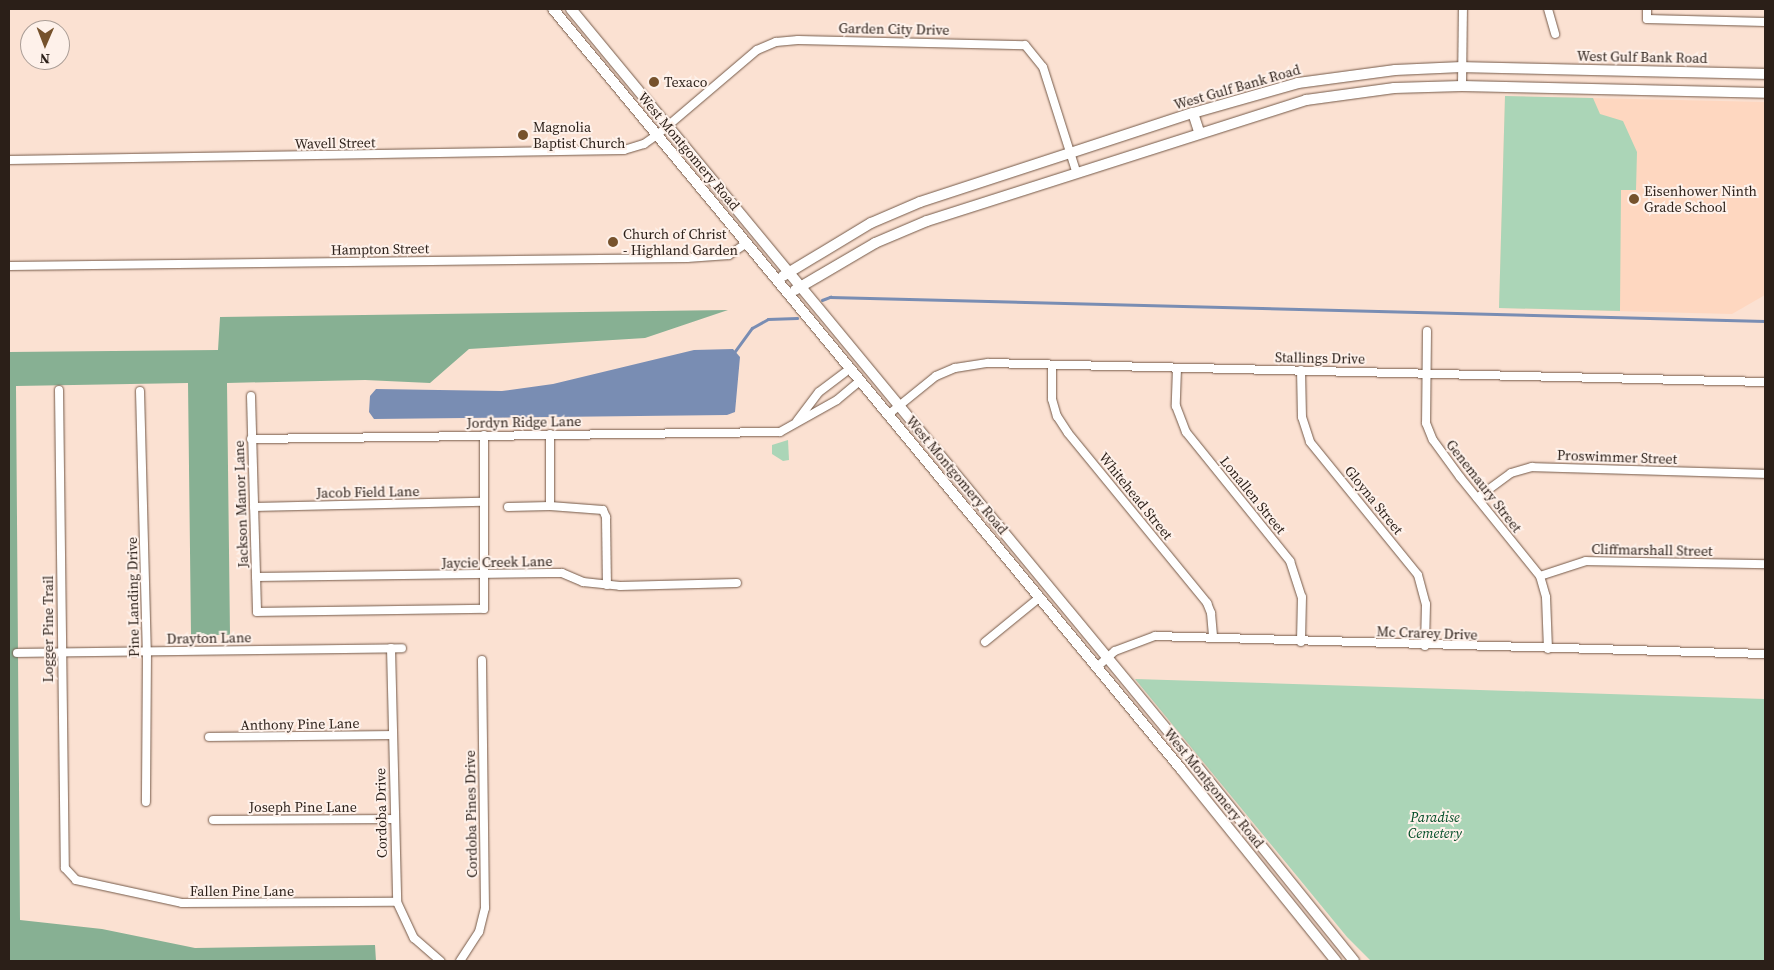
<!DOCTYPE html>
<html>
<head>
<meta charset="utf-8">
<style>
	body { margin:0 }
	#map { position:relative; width:1774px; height:970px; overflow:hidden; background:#fbe1d2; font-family:"Source Serif 4",serif }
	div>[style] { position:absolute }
	.built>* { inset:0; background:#fed7c0 }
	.green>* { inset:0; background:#abd5b7 }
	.forest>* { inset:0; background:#87b093 }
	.water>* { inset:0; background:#798db3 }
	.stream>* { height:2.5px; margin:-1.25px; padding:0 1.25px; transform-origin:1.25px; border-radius:1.25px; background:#798db3 }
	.roads { filter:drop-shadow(0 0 1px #745948) drop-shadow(0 0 1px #745948) }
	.minor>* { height:8px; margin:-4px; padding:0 4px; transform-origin:4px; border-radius:4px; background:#fff }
	.major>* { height:10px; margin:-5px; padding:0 5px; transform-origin:5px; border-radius:5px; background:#fff }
	.dots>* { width:14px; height:14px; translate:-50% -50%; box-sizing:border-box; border:2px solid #fef1ea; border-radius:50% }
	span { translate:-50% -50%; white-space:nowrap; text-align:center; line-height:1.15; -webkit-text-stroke:4px #fef1ea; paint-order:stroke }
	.street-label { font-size:14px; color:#2b1f18 }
	.poi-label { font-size:14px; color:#2b1f18 }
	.left { translate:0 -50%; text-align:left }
	.park-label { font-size:14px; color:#004b25; font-style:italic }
	.frame { position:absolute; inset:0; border:10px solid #2b1f18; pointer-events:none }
	.north { position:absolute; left:20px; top:20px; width:50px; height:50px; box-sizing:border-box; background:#fef1ea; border:1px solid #aa9d96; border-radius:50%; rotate:181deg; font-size:14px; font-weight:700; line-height:20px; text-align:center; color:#2b1f18 }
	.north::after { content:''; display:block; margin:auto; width:18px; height:22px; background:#76522c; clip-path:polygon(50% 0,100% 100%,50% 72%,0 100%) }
</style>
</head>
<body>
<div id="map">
	<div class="built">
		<div style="clip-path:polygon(1505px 96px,1765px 102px,1765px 295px,1732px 314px,1499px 308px)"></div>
	</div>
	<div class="green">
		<div style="clip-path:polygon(1505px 96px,1593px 98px,1600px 114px,1623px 121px,1637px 152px,1636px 190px,1621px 190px,1620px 311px,1499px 308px)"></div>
		<div style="clip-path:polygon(788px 440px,789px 460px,783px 461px,772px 454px,772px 445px)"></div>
		<div style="clip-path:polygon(1135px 679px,1765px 699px,1765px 961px,1371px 961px,1347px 937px)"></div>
	</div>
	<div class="forest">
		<div style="clip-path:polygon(728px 310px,645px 338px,469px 349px,430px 383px,365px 380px,227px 383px,230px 635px,191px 635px,188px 383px,16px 386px,20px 920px,102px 929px,195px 948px,375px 945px,376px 961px,9px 961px,9px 352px,218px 350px,220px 317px)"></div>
	</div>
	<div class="water">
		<div style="clip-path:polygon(733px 349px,740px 357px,735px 412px,727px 415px,374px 419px,369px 412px,370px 396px,376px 389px,502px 391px,553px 384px,694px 350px)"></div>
	</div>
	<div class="stream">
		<div style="left:822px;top:300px;width:9px;rotate:-21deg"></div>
		<div style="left:830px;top:297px;width:935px;rotate:1.47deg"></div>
		<div style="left:733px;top:354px;width:32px;rotate:-54deg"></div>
		<div style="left:752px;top:328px;width:18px;rotate:-29deg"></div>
		<div style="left:768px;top:319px;width:29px;rotate:-2deg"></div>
	</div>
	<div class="roads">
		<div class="minor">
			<div style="left:1548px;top:9px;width:26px;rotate:74deg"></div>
			<div style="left:1647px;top:9px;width:10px;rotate:90deg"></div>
			<div style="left:1647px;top:19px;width:118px;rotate:1.5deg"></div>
			<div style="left:1462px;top:86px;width:77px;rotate:-89.3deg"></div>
			<div style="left:9px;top:160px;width:615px;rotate:-0.93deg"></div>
			<div style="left:624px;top:150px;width:21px;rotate:-17deg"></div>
			<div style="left:644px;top:144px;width:16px;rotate:-35deg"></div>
			<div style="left:657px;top:135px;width:131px;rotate:-40.4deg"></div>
			<div style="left:757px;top:50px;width:21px;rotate:-23deg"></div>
			<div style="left:776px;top:42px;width:22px;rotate:-5deg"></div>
			<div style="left:798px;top:40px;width:227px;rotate:1.3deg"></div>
			<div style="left:1025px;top:45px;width:28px;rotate:51deg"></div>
			<div style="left:1043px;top:67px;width:109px;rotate:72.4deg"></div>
			<div style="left:9px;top:266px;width:678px;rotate:-0.68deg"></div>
			<div style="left:687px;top:258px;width:42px;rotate:-4.1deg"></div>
			<div style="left:729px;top:255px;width:22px;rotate:-34deg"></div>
			<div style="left:1427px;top:331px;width:92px;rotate:90.6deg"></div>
			<div style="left:1426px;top:423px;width:18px;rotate:68deg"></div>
			<div style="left:1433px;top:440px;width:46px;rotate:53.9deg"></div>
			<div style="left:1460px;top:477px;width:127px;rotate:51.1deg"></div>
			<div style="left:1540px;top:576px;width:22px;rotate:74deg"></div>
			<div style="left:1546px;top:597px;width:52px;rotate:87.8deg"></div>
			<div style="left:1052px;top:365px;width:34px;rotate:90deg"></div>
			<div style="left:1052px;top:399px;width:18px;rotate:74deg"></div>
			<div style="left:1057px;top:416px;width:20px;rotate:57deg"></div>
			<div style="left:1068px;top:433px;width:220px;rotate:50.7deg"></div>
			<div style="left:1207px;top:603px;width:11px;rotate:68deg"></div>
			<div style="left:1211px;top:613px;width:25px;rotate:85deg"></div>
			<div style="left:1177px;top:368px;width:38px;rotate:92deg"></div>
			<div style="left:1176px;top:406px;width:28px;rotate:69deg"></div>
			<div style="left:1186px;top:432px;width:166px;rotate:51.1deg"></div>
			<div style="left:1290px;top:561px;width:38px;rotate:72deg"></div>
			<div style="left:1302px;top:597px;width:45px;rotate:91.3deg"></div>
			<div style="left:1301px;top:370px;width:47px;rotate:88.8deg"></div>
			<div style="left:1302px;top:417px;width:26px;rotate:72deg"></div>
			<div style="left:1310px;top:442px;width:171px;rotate:50.9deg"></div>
			<div style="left:1418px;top:575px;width:30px;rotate:75deg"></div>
			<div style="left:1426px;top:604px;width:42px;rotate:91.4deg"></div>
			<div style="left:59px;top:390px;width:478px;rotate:89.3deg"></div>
			<div style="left:65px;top:868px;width:16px;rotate:47deg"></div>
			<div style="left:76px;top:880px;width:108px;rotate:12.2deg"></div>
			<div style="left:182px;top:903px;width:215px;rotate:-0.3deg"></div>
			<div style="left:140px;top:391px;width:260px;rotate:88.5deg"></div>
			<div style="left:147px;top:651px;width:151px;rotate:90.4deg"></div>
			<div style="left:251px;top:396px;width:216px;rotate:88.4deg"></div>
			<div style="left:257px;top:612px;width:227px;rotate:-0.8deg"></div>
			<div style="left:484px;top:609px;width:174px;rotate:-90deg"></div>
			<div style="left:889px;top:414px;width:60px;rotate:-39deg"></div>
			<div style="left:936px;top:376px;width:21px;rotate:-23deg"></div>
			<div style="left:955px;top:368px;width:33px;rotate:-9deg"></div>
			<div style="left:988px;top:363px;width:777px;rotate:1.4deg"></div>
			<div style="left:797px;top:421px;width:36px;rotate:-53deg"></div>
			<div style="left:819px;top:392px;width:40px;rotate:-37deg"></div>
			<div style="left:550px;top:434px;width:72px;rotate:90deg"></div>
			<div style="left:251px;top:439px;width:529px;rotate:-0.76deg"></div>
			<div style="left:780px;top:432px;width:65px;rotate:-29.3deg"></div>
			<div style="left:837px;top:400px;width:31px;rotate:-40deg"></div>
			<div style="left:1477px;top:498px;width:42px;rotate:-36.3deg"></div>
			<div style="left:1511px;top:473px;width:22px;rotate:-16deg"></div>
			<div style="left:1532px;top:467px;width:233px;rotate:1.7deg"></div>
			<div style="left:254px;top:507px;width:229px;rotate:-1.3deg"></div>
			<div style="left:508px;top:507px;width:42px;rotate:-1.4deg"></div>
			<div style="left:550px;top:506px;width:53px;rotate:4.3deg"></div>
			<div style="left:603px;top:510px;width:8px;rotate:67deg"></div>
			<div style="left:606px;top:517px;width:68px;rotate:89.2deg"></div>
			<div style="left:1540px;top:576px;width:48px;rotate:-18.1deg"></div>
			<div style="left:1586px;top:561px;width:179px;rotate:1deg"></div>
			<div style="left:256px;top:577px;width:293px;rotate:-0.8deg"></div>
			<div style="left:549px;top:573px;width:13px"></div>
			<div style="left:562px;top:573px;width:23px;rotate:23deg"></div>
			<div style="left:583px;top:582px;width:37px;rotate:6deg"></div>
			<div style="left:620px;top:586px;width:117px;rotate:-1.5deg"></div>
			<div style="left:985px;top:642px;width:71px;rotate:-39.3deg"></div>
			<div style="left:391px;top:648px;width:254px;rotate:88.6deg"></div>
			<div style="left:397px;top:902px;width:40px;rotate:65deg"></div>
			<div style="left:414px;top:938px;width:35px;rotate:41deg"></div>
			<div style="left:17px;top:653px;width:385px;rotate:-0.7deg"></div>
			<div style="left:1097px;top:667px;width:24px;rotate:-42deg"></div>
			<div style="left:1115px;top:651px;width:43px;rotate:-20.6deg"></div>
			<div style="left:1155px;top:636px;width:610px;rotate:1.69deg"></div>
			<div style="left:209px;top:737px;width:183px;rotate:-0.6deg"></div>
			<div style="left:213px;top:820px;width:181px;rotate:-0.3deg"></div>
			<div style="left:460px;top:961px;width:35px;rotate:-57deg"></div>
			<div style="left:479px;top:932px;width:25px;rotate:-76deg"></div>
			<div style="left:485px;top:908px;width:248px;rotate:-90.7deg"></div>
		</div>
		<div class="major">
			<div style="left:553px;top:9px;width:986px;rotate:50.43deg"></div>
			<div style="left:1181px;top:769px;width:247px;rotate:51.1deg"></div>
			<div style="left:571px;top:9px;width:974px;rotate:50.41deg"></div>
			<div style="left:1192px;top:760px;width:258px;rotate:51.1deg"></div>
			<div style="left:1193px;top:113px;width:20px;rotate:72deg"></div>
			<div style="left:783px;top:276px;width:103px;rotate:-31.1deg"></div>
			<div style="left:871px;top:223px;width:53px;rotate:-23.2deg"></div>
			<div style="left:920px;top:202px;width:287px;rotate:-18.1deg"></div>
			<div style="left:1193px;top:113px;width:109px;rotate:-15.9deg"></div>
			<div style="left:1298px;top:83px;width:98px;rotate:-7.6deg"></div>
			<div style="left:1395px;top:70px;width:67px;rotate:-2.6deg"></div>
			<div style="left:1462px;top:67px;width:303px;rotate:1.3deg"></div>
			<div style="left:795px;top:290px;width:93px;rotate:-30.4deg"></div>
			<div style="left:875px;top:243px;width:56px;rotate:-22.9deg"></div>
			<div style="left:927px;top:221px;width:398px;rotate:-17.7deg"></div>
			<div style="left:1306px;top:100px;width:89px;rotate:-7.8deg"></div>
			<div style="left:1394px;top:88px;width:68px;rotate:-1.7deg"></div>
			<div style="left:1462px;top:86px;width:303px;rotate:1.3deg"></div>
		</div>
	</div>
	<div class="dots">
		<div style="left:654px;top:82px;background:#76522c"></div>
		<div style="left:523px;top:135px;background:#76522c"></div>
		<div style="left:1634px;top:199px;background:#76522c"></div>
		<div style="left:613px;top:242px;background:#76522c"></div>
	</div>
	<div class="street-label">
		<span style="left:894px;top:29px;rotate:1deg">Garden City Drive</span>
		<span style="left:1642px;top:57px;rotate:1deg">West Gulf Bank Road</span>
		<span style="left:1237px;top:87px;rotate:-16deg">West Gulf Bank Road</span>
		<span style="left:335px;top:143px;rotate:-1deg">Wavell Street</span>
		<span style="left:689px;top:151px;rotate:50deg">West Montgomery Road</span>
		<span style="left:380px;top:249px;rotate:-1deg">Hampton Street</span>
		<span style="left:1320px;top:358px;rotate:1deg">Stallings Drive</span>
		<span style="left:524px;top:422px;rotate:-1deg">Jordyn Ridge Lane</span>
		<span style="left:1617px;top:457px;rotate:2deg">Proswimmer Street</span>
		<span style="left:957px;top:475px;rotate:50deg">West Montgomery Road</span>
		<span style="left:1484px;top:486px;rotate:52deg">Genemaury Street</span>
		<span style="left:368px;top:492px;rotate:-1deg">Jacob Field Lane</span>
		<span style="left:1253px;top:495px;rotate:51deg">Lonallen Street</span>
		<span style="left:1136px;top:496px;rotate:51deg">Whitehead Street</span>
		<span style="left:1374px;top:500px;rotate:51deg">Gloyna Street</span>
		<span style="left:241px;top:504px;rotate:-92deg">Jackson Manor Lane</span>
		<span style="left:1652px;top:550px;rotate:1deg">Cliffmarshall Street</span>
		<span style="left:497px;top:562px;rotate:-1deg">Jaycie Creek Lane</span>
		<span style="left:133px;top:597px;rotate:-91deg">Pine Landing Drive</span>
		<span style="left:48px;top:629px;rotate:-90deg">Logger Pine Trail</span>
		<span style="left:1427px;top:633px;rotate:2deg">Mc Crarey Drive</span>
		<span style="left:209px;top:638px;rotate:-1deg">Drayton Lane</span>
		<span style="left:300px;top:724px;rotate:-1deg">Anthony Pine Lane</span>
		<span style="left:1214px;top:788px;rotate:51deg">West Montgomery Road</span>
		<span style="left:303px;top:807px">Joseph Pine Lane</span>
		<span style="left:381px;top:813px;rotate:-91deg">Cordoba Drive</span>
		<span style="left:471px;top:814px;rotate:-91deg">Cordoba Pines Drive</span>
		<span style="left:242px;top:891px">Fallen Pine Lane</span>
	</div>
	<div class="poi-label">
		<span class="left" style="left:664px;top:82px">Texaco</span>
		<span class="left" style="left:533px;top:135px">Magnolia<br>Baptist Church</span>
		<span class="left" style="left:1644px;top:199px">Eisenhower Ninth<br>Grade School</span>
		<span class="left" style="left:623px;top:242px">Church of Christ<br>- Highland Garden</span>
	</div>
	<div class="park-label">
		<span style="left:1435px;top:825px">Paradise<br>Cemetery</span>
	</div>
	<div class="frame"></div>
	<div class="north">N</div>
</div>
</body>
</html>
